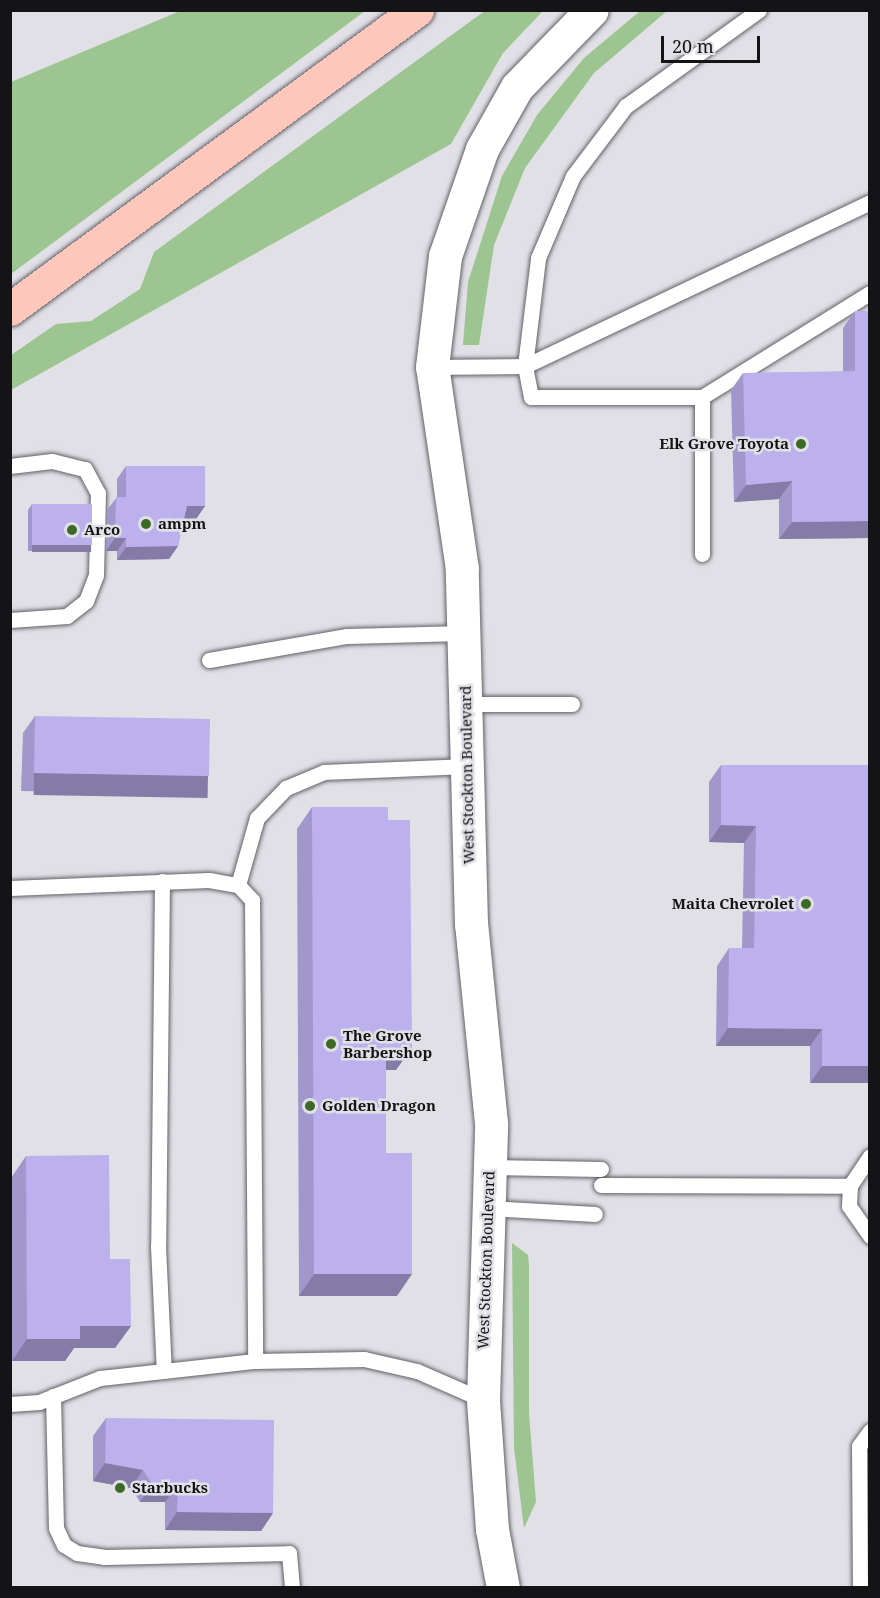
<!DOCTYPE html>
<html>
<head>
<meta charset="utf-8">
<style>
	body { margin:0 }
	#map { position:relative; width:880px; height:1598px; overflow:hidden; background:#e1e0e7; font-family:"Noto Serif",serif }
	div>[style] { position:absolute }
	.green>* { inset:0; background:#9cc591 }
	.roads { filter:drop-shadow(0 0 2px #626167) drop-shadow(0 0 2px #626167) }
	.lane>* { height:15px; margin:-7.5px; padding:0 7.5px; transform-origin:7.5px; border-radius:7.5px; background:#fff }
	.secondary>* { height:33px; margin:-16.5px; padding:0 16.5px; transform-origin:16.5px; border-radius:16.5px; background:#fff }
	.highway>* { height:33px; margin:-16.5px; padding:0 16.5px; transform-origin:16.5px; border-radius:16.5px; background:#fdc8bb }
	.wall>* { inset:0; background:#a297cc }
	.shaded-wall>* { inset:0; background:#847ba6; transform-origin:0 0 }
	.building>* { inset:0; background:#bcb0ed; transform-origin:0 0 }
	.dots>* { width:16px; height:16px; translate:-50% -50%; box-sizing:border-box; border:3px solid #e1e0e7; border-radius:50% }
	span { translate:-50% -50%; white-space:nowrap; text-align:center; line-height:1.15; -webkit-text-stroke:5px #e1e0e7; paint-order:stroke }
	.poi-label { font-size:15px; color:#141416; font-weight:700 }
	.right { translate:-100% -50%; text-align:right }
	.left { translate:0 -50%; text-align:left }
	.street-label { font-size:15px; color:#141416 }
	.frame { position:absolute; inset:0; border:12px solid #141416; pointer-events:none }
	.scale { position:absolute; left:661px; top:36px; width:99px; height:27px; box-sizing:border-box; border:3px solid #141416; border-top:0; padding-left:8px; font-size:18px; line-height:21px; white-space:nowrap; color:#141416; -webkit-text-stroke:4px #e1e0e7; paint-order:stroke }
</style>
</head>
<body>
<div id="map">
	<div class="green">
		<div style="clip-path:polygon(486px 10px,543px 11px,503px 53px,451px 144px,11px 390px,11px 355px,56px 324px,91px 321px,140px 289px,154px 252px)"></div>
		<div style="clip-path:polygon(180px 11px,365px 11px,11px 274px,11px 82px)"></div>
		<div style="clip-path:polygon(640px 11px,667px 11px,594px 73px,525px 168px,494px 245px,479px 345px,463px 345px,468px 282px,502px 176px,537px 115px,584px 58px)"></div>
		<div style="clip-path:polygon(512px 1243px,528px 1255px,529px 1265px,529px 1413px,536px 1502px,524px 1528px,514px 1448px)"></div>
	</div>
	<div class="roads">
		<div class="lane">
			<div style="left:432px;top:367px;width:93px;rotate:-0.6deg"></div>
			<div style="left:525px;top:366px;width:382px;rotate:-25.4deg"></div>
			<div style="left:702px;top:397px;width:198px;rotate:-31.8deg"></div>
			<div style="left:10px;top:466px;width:42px;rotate:-6.8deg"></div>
			<div style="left:52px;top:461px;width:34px;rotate:14deg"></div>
			<div style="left:85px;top:469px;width:27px;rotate:62deg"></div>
			<div style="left:98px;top:493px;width:82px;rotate:91.4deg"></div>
			<div style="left:96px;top:575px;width:28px;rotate:111deg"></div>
			<div style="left:86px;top:601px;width:24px;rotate:142deg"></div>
			<div style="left:67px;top:616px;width:57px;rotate:176deg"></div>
			<div style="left:702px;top:554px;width:157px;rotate:-90deg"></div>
			<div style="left:702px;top:397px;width:171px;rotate:180deg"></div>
			<div style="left:531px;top:397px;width:32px;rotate:-101deg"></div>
			<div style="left:525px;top:366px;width:109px;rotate:-83.1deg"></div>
			<div style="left:538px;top:258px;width:89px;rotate:-66.9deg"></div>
			<div style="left:573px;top:176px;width:88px;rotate:-52.9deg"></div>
			<div style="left:626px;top:106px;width:164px;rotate:-35.8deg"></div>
			<div style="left:209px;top:660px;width:140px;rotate:-9.9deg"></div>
			<div style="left:347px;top:636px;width:117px;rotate:-1.5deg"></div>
			<div style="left:466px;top:704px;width:106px"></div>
			<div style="left:162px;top:881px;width:365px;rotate:90.6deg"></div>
			<div style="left:158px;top:1246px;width:125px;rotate:87.3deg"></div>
			<div style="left:238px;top:885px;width:70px;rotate:-74.2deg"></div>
			<div style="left:257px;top:818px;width:42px;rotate:-46deg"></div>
			<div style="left:286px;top:788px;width:41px;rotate:-22.8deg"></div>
			<div style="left:324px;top:772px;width:143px;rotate:-2.4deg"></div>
			<div style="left:10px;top:888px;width:199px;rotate:-2.3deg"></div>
			<div style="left:209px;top:880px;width:29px;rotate:10deg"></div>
			<div style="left:238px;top:885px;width:21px;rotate:47deg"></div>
			<div style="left:252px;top:900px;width:461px;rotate:89.6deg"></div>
			<div style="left:870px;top:1156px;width:36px;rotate:124deg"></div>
			<div style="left:850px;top:1186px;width:20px;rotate:93deg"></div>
			<div style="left:849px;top:1206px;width:37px;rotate:55deg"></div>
			<div style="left:490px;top:1167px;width:111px;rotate:1deg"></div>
			<div style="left:601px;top:1185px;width:249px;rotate:0.2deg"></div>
			<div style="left:488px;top:1208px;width:107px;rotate:3.2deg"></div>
			<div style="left:53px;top:1396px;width:132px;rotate:88.7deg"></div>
			<div style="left:56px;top:1528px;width:19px;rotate:65deg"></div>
			<div style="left:64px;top:1545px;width:15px;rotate:32deg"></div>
			<div style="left:77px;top:1553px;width:27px;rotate:8deg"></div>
			<div style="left:104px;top:1557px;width:185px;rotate:-1.2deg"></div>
			<div style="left:289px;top:1553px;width:35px;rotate:85deg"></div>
			<div style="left:10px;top:1404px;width:29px;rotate:-4deg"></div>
			<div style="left:39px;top:1402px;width:66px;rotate:-21.5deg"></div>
			<div style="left:100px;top:1378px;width:156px;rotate:-6.3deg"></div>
			<div style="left:255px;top:1361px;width:109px;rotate:-1.1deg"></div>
			<div style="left:364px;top:1359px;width:54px;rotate:12.8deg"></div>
			<div style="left:417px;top:1371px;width:72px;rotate:23.7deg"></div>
			<div style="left:860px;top:1588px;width:142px;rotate:-90.4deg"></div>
			<div style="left:859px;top:1446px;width:19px;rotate:-54deg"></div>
		</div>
		<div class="secondary">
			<div style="left:503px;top:1588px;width:60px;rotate:-100.6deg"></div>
			<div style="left:492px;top:1529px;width:129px;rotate:-94deg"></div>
			<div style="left:483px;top:1400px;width:277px;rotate:-88.3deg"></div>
			<div style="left:491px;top:1123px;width:200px;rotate:-95.7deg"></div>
			<div style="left:471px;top:924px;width:355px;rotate:-91.5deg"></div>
			<div style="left:462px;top:569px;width:204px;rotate:-98.4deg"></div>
			<div style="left:432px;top:367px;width:112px;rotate:-83.3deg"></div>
			<div style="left:445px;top:256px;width:113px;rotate:-70.9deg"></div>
			<div style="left:482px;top:149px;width:71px;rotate:-60.6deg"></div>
			<div style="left:517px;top:87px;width:107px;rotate:-45.8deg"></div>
		</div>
		<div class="highway">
			<div style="left:10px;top:309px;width:505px;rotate:-36.3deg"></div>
		</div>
	</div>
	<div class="wall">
		<div style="clip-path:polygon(855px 311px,870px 311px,870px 538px,779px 539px,779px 499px,734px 502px,731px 390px,743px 373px,843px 372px,843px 328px)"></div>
		<div style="clip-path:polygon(126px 466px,205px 506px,196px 519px,184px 519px,178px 546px,169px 559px,117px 560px,117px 551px,106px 551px,107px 510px,117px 497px,117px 479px)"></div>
		<div style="clip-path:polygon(32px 504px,87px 551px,28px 551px,28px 510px)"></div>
		<div style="clip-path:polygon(35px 716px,208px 776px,196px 794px,21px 791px,23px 733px)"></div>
		<div style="clip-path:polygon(721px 765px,870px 765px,870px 1083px,810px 1083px,810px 1046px,716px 1046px,717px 966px,729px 948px,742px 948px,744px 843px,709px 842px,709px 782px)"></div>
		<div style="clip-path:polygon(312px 807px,396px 1070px,386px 1070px,386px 1153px,397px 1296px,299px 1296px,297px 829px)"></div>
		<div style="clip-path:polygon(26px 1156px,131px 1326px,115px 1348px,74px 1348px,65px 1361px,12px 1361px,11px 1178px)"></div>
		<div style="clip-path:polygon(106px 1418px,273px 1513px,261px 1531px,165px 1530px,165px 1502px,140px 1502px,131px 1488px,93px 1481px,93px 1436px)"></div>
	</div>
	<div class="shaded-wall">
		<div style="clip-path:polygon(792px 481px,779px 499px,734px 502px,746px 485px)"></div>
		<div style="clip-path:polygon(187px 506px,205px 506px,196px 519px,178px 519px)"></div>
		<div style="clip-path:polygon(870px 521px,870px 538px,779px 539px,792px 522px)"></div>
		<div style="clip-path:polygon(115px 538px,126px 538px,117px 551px,106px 551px)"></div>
		<div style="left:32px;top:545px;width:59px;height:7px"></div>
		<div style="clip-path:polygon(178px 546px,169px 559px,117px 560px,126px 547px)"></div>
		<div style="left:34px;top:773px;width:174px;height:22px;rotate:1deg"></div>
		<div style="clip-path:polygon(721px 825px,756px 826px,744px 843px,709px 842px)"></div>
		<div style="clip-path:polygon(728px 1028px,822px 1029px,810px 1046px,716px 1046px)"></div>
		<div style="clip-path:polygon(386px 1048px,412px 1048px,396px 1070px,371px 1070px)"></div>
		<div style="clip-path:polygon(822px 1066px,870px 1066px,870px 1083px,810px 1083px)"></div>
		<div style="clip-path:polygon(314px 1274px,412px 1274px,397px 1296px,299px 1296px)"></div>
		<div style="clip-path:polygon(80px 1326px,131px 1326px,115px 1348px,74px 1348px,65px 1361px,12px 1361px,27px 1339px)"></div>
		<div style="clip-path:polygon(105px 1463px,143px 1470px,131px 1488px,93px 1481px)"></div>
		<div style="clip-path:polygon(152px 1484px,178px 1484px,165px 1502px,140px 1502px)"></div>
		<div style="clip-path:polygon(177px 1512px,273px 1513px,261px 1531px,165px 1530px)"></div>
	</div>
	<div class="building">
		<div style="clip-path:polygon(855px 311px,870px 311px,870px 521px,792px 522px,792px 481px,746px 485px,743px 373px,855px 371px)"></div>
		<div style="clip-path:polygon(126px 466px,205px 466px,205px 506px,187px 506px,178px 546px,126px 547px,126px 538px,115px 538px,116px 497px,126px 497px)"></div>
		<div style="left:32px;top:504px;width:60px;height:41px"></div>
		<div style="left:35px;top:716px;width:175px;height:57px;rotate:1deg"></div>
		<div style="clip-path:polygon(721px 765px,870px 765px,870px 1066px,822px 1066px,822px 1029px,728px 1028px,729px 948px,754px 948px,756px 826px,721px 825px)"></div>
		<div style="clip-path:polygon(312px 807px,388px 807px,388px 820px,410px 820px,412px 1048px,386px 1048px,386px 1153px,412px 1153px,412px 1274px,314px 1274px)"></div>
		<div style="clip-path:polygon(109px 1155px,110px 1259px,130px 1259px,131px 1326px,80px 1326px,80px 1339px,27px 1339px,26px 1156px)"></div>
		<div style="clip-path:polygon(106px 1418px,274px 1420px,273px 1513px,177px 1512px,178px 1484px,152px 1484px,143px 1470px,105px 1463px)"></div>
	</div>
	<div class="dots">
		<div style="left:801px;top:444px;background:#3d6926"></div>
		<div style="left:146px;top:524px;background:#3d6926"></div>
		<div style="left:72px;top:530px;background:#3d6926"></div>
		<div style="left:806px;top:904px;background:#3d6926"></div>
		<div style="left:331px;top:1044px;background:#3d6926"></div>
		<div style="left:310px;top:1106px;background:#3d6926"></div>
		<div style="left:120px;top:1488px;background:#3d6926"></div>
	</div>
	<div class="poi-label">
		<span class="right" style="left:789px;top:444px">Elk Grove Toyota</span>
		<span class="left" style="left:158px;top:524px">ampm</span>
		<span class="left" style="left:84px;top:530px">Arco</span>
		<span class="right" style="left:794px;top:904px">Maita Chevrolet</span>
		<span class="left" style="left:343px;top:1044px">The Grove<br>Barbershop</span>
		<span class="left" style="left:322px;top:1106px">Golden Dragon</span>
		<span class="left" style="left:132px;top:1488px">Starbucks</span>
	</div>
	<div class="street-label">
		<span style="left:467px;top:775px;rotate:-91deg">West Stockton Boulevard</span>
		<span style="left:486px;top:1260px;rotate:-88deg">West Stockton Boulevard</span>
	</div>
	<div class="frame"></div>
	<div class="scale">20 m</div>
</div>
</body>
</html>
